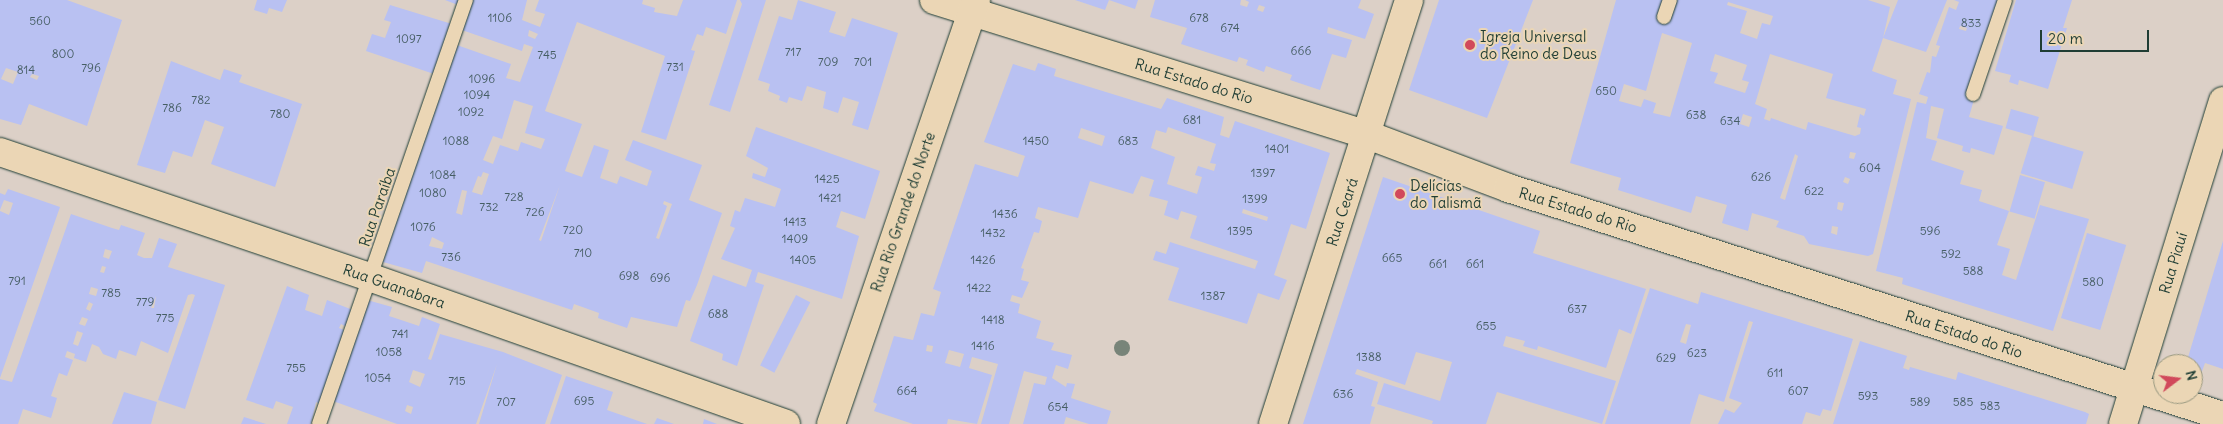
<!DOCTYPE html>
<html>
<head>
<meta charset="utf-8">
<style>
	body { margin:0 }
	#map { position:relative; width:2223px; height:424px; overflow:hidden; background:#dcd0c7; font-family:Delius,sans-serif }
	div>[style] { position:absolute }
	.building>* { inset:0; background:#b9c1f2; transform-origin:0 0 }
	.roads { filter:drop-shadow(0 0 1px #1f3d34) drop-shadow(0 0 1px #1f3d34) }
	.lane>* { height:14px; margin:-7px; padding:0 7px; transform-origin:7px; border-radius:7px; background:#ebd6b5 }
	.street>* { height:28px; margin:-14px; padding:0 14px; transform-origin:14px; border-radius:14px; background:#ebd6b5 }
	.trees>* { width:16px; height:16px; margin:-8px; border-radius:50%; background:#788479 }
	.dots>* { width:14px; height:14px; translate:-50% -50%; box-sizing:border-box; border:2px solid #ebd6b5; border-radius:50% }
	span { translate:-50% -50%; white-space:nowrap; text-align:center; line-height:1.15; -webkit-text-stroke:4px #ebd6b5; paint-order:stroke }
	.number-label { font-size:12px; color:#465e64 }
	.number-label span { -webkit-text-stroke-width:0 }
	.poi-label { font-size:15px; color:#1f3d34 }
	.left { translate:0 -50%; text-align:left }
	.street-label { font-size:15px; color:#1f3d34 }
	.north { position:absolute; left:2153px; top:354px; width:50px; height:50px; box-sizing:border-box; background:#ebd6b5; border:1px solid #999981; border-radius:50%; rotate:75deg; font-size:14px; font-weight:700; line-height:20px; text-align:center; color:#1f3d34 }
	.north::after { content:''; display:block; margin:auto; width:18px; height:22px; background:#d1495b; clip-path:polygon(50% 0,100% 100%,50% 72%,0 100%) }
	.scale { position:absolute; left:2040px; top:30px; width:109px; height:22px; box-sizing:border-box; border:2px solid #1f3d34; border-top:0; padding-left:6px; font-size:15px; line-height:18px; white-space:nowrap; color:#1f3d34; -webkit-text-stroke:4px #ebd6b5; paint-order:stroke }
</style>
</head>
<body>
<div id="map">
	<div class="building">
		<div style="clip-path:polygon(evenodd,0 0,67px 0,122px 20px,87px 126px,29px 104px,21px 125px,0 119px,0 0,6px 68px,18px 72px,13px 84px,1px 79px,6px 68px,0 0,32px 74px,39px 76px,37px 80px,30px 77px,32px 74px)"></div>
		<div style="clip-path:polygon(257px 0,287px 0,282px 12px,269px 8px,267px 14px,254px 10px)"></div>
		<div style="clip-path:polygon(445px 0,460px 0,458px 5px)"></div>
		<div style="clip-path:polygon(evenodd,472px 0,527px 0,522px 20px,540px 27px,545px 14px,535px 11px,539px 0,643px 0,642px 4px,655px 8px,654px 12px,677px 16px,683px 0,737px 0,726px 34px,706px 27px,703px 36px,697px 34px,691px 50px,695px 51px,666px 140px,641px 132px,665px 56px,577px 22px,545px 111px,582px 124px,565px 171px,582px 177px,594px 145px,609px 150px,600px 178px,617px 184px,620px 176px,647px 186px,652px 171px,625px 160px,633px 140px,702px 165px,689px 200px,722px 213px,697px 285px,690px 301px,686px 300px,677px 327px,631px 317px,627px 328px,598px 318px,599px 313px,574px 304px,572px 310px,557px 305px,426px 261px,422px 273px,383px 262px,454px 44px,511px 64px,506px 78px,520px 82px,533px 47px,524px 44px,522px 51px,459px 29px,472px 0,529px 30px,538px 34px,535px 39px,528px 36px,529px 30px,472px 0,514px 100px,533px 106px,525px 133px,545px 139px,541px 149px,521px 142px,518px 151px,500px 145px,493px 164px,483px 160px,493px 136px,502px 139px,514px 100px,472px 0,483px 172px,489px 174px,482px 195px,472px 192px,478px 176px,481px 177px,483px 172px,472px 0,560px 185px,541px 241px,539px 240px,560px 185px,472px 0,462px 190px,467px 191px,462px 215px,456px 213px,462px 190px,472px 0,664px 201px,672px 204px,659px 239px,656px 238px,667px 206px,663px 204px,664px 201px,472px 0,432px 237px,444px 243px,442px 249px,429px 246px,432px 237px)"></div>
		<div style="clip-path:polygon(740px 0,766px 0,730px 112px,709px 105px,742px 4px)"></div>
		<div style="clip-path:polygon(798px 0,836px 12px,829px 32px,845px 37px,852px 18px,898px 33px,868px 130px,852px 125px,859px 102px,843px 97px,838px 113px,823px 108px,826px 92px,807px 86px,802px 101px,789px 97px,787px 103px,779px 100px,780px 96px,768px 91px,770px 84px,758px 80px,779px 16px,792px 20px)"></div>
		<div style="clip-path:polygon(1075px 0,1109px 0,1105px 10px)"></div>
		<div style="clip-path:polygon(1109px 0,1138px 0,1135px 9px)"></div>
		<div style="clip-path:polygon(evenodd,1155px 0,1241px 0,1240px 5px,1247px 7px,1249px 2px,1245px 0,1361px 0,1358px 8px,1374px 14px,1365px 39px,1328px 27px,1327px 33px,1352px 40px,1346px 58px,1332px 54px,1320px 90px,1290px 80px,1292px 75px,1266px 66px,1264px 72px,1246px 65px,1248px 60px,1239px 57px,1237px 62px,1181px 44px,1187px 28px,1150px 17px,1155px 0,1259px 5px,1265px 7px,1263px 12px,1257px 10px,1259px 5px)"></div>
		<div style="clip-path:polygon(1439px 0,1533px 0,1487px 118px,1409px 90px)"></div>
		<div style="clip-path:polygon(evenodd,1616px 0,1868px 0,1890px 7px,1883px 38px,1898px 0,1947px 0,1926px 52px,1883px 38px,1872px 71px,1897px 80px,1893px 94px,1911px 99px,1873px 254px,1868px 256px,1809px 244px,1804px 236px,1776px 227px,1779px 221px,1752px 213px,1748px 231px,1722px 223px,1727px 205px,1696px 196px,1691px 213px,1618px 190px,1621px 178px,1570px 163px,1616px 0,1728px 2px,1773px 16px,1770px 25px,1762px 23px,1757px 39px,1740px 33px,1747px 11px,1727px 5px,1728px 2px,1616px 0,1662px 33px,1692px 43px,1670px 117px,1653px 113px,1656px 103px,1644px 99px,1641px 107px,1619px 101px,1624px 84px,1646px 91px,1662px 33px,1616px 0,1715px 54px,1747px 65px,1742px 80px,1749px 82px,1745px 93px,1714px 83px,1718px 73px,1710px 71px,1715px 54px,1616px 0,1770px 54px,1833px 74px,1826px 98px,1866px 109px,1864px 116px,1860px 114px,1857px 127px,1861px 128px,1860px 134px,1855px 136px,1808px 122px,1806px 130px,1771px 118px,1770px 121px,1764px 119px,1767px 109px,1755px 104px,1770px 54px,1616px 0,1743px 114px,1752px 117px,1749px 127px,1740px 124px,1743px 114px,1616px 0,1850px 152px,1856px 153px,1854px 159px,1849px 158px,1850px 152px,1616px 0,1795px 154px,1798px 156px,1785px 200px,1780px 198px,1795px 154px,1616px 0,1845px 177px,1850px 179px,1848px 184px,1843px 182px,1845px 177px,1616px 0,1838px 202px,1844px 203px,1842px 211px,1837px 209px,1838px 202px,1616px 0,1832px 226px,1838px 227px,1837px 235px,1831px 233px,1832px 226px)"></div>
		<div style="clip-path:polygon(evenodd,1954px 0,2002px 0,1969px 117px,2003px 126px,1994px 155px,1971px 148px,1970px 153px,1962px 151px,1963px 146px,1937px 138px,1944px 109px,1931px 106px,1926px 138px,1937px 141px,1931px 160px,1964px 171px,1960px 184px,1982px 190px,1979px 201px,2009px 211px,1997px 245px,2010px 249px,2002px 275px,2016px 280px,2040px 205px,2089px 219px,2053px 331px,1902px 284px,1903px 278px,1876px 271px,1917px 102px,1926px 104px,1928px 97px,1919px 94px,1927px 72px,1930px 73px,1932px 56px,1936px 57px,1940px 46px,1936px 45px,1949px 7px,1956px 10px,1959px 2px,1954px 0,1960px 26px,1967px 28px,1966px 31px,1959px 29px,1960px 26px)"></div>
		<div style="clip-path:polygon(2016px 0,2072px 0,2063px 28px,2067px 28px,2048px 89px,2019px 80px,2018px 85px,2009px 82px,2011px 75px,1995px 71px)"></div>
		<div style="clip-path:polygon(390px 5px,452px 24px,434px 74px,366px 51px,372px 34px,385px 38px,391px 22px,384px 20px)"></div>
		<div style="clip-path:polygon(171px 61px,220px 80px,224px 69px,242px 75px,239px 82px,302px 104px,275px 187px,211px 164px,224px 127px,205px 120px,192px 157px,173px 151px,165px 173px,137px 165px)"></div>
		<div style="clip-path:polygon(evenodd,1038px 63px,1056px 69px,1054px 76px,1161px 109px,1167px 98px,1224px 117px,1220px 135px,1229px 138px,1235px 121px,1330px 153px,1306px 229px,1291px 224px,1274px 275px,1287px 280px,1279px 300px,1258px 293px,1247px 324px,1168px 300px,1179px 268px,1153px 260px,1156px 251px,1166px 254px,1170px 242px,1255px 269px,1258px 261px,1190px 238px,1197px 216px,1181px 211px,1178px 220px,1164px 215px,1168px 201px,1149px 196px,1154px 180px,1141px 176px,1133px 194px,1090px 181px,1078px 218px,1038px 207px,1035px 218px,1042px 221px,1039px 233px,1034px 232px,1021px 268px,1024px 269px,1021px 280px,1029px 282px,1022px 298px,1012px 295px,1010px 301px,1020px 304px,1018px 313px,1041px 321px,1036px 338px,1054px 343px,1051px 350px,1072px 355px,1068px 369px,1056px 365px,1052px 378px,1066px 387px,1067px 383px,1075px 384px,1071px 398px,1111px 411px,1107px 424px,1089px 424px,1066px 417px,1064px 424px,1023px 424px,1034px 383px,1045px 385px,1047px 377px,1024px 371px,1009px 424px,981px 424px,998px 364px,972px 357px,969px 368px,992px 375px,977px 424px,948px 419px,947px 424px,913px 424px,874px 411px,877px 404px,873px 402px,894px 336px,913px 340px,921px 313px,934px 316px,941px 292px,933px 289px,975px 164px,1018px 177px,1025px 156px,984px 142px,1013px 64px,1035px 71px,1038px 63px,1168px 127px,1216px 144px,1210px 163px,1216px 164px,1214px 171px,1198px 166px,1195px 175px,1202px 177px,1197px 194px,1167px 184px,1175px 157px,1151px 148px,1156px 130px,1166px 133px,1168px 127px,1038px 63px,1081px 128px,1105px 136px,1102px 146px,1078px 138px,1081px 128px,1038px 63px,1243px 209px,1268px 217px,1267px 221px,1242px 213px,1243px 209px,1038px 63px,927px 345px,933px 346px,932px 352px,926px 351px,927px 345px,1038px 63px,949px 350px,964px 354px,960px 367px,945px 363px,949px 350px)"></div>
		<div style="left:2011px;top:109px;width:29px;height:20px;rotate:16deg"></div>
		<div style="clip-path:polygon(756px 127px,880px 171px,865px 219px,841px 211px,836px 227px,859px 236px,842px 299px,758px 272px,755px 282px,764px 285px,737px 366px,722px 360px,723px 354px,690px 341px,713px 275px,746px 287px,752px 270px,721px 259px,735px 228px,730px 226px,735px 210px,740px 212px,745px 198px,775px 207px,781px 189px,752px 178px,753px 173px,765px 177px,768px 168px,746px 156px)"></div>
		<div style="left:2032px;top:136px;width:54px;height:39px;rotate:17deg"></div>
		<div style="left:2020px;top:175px;width:26px;height:38px;rotate:16deg"></div>
		<div style="clip-path:polygon(1383px 177px,1540px 231px,1533px 253px,1646px 289px,1631px 334px,1619px 329px,1606px 368px,1538px 346px,1537px 350px,1523px 346px,1525px 341px,1506px 336px,1503px 346px,1616px 381px,1602px 424px,1497px 392px,1486px 424px,1432px 424px,1433px 421px,1377px 404px,1384px 383px,1440px 401px,1452px 362px,1416px 352px,1405px 385px,1357px 369px,1355px 374px,1378px 382px,1371px 406px,1375px 407px,1370px 424px,1303px 424px)"></div>
		<div style="clip-path:polygon(8px 189px,60px 207px,0 378px,0 211px,9px 215px,13px 203px,4px 200px,0 210px,0 193px,5px 195px)"></div>
		<div style="clip-path:polygon(evenodd,71px 214px,112px 228px,119px 230px,121px 225px,145px 233px,137px 255px,144px 258px,152px 258px,159px 238px,177px 244px,168px 267px,225px 285px,185px 409px,158px 400px,195px 295px,192px 294px,188px 295px,168px 353px,141px 341px,136px 356px,119px 350px,116px 359px,103px 354px,99px 347px,92px 344px,86px 362px,74px 358px,75px 354px,67px 351px,65px 357px,73px 360px,67px 376px,59px 373px,51px 396px,57px 398px,51px 418px,23px 409px,18px 424px,0 424px,0 379px,12px 382px,71px 214px,105px 249px,112px 251px,109px 259px,103px 257px,105px 249px,71px 214px,102px 266px,106px 267px,104px 273px,100px 272px,102px 266px,71px 214px,91px 287px,98px 289px,96px 296px,89px 294px,91px 287px,71px 214px,156px 296px,154px 308px,151px 308px,156px 296px,71px 214px,89px 302px,93px 304px,90px 311px,86px 309px,89px 302px,71px 214px,82px 317px,88px 319px,85px 326px,79px 324px,82px 317px,71px 214px,77px 331px,83px 333px,78px 346px,73px 344px,77px 331px)"></div>
		<div style="left:2087px;top:233px;width:41px;height:89px;rotate:17deg"></div>
		<div style="clip-path:polygon(2223px 241px,2223px 369px,2205px 363px,2200px 377px,2193px 375px,2193px 364px,2186px 364px)"></div>
		<div style="clip-path:polygon(287px 286px,309px 295px,305px 310px,322px 316px,327px 300px,353px 310px,347px 327px,341px 324px,339px 328px,344px 330px,320px 404px,316px 402px,311px 424px,287px 424px,293px 407px,276px 401px,273px 409px,246px 400px)"></div>
		<div style="clip-path:polygon(evenodd,1650px 288px,1698px 304px,1701px 292px,1853px 339px,1831px 411px,1823px 409px,1820px 416px,1806px 412px,1802px 424px,1718px 424px,1725px 409px,1734px 413px,1742px 403px,1729px 398px,1753px 322px,1749px 321px,1724px 402px,1699px 394px,1690px 424px,1605px 424px,1650px 288px,1686px 324px,1691px 325px,1686px 344px,1680px 342px,1686px 324px)"></div>
		<div style="left:796px;top:295px;width:16px;height:79px;rotate:27deg"></div>
		<div style="clip-path:polygon(evenodd,367px 300px,392px 307px,389px 316px,419px 326px,422px 317px,440px 324px,428px 359px,431px 360px,440px 334px,503px 352px,562px 375px,545px 424px,479px 424px,497px 364px,476px 424px,397px 424px,333px 401px,367px 300px,413px 370px,425px 374px,420px 387px,409px 382px,413px 370px,367px 300px,407px 405px,413px 407px,411px 414px,405px 411px,407px 405px)"></div>
		<div style="clip-path:polygon(1860px 341px,1907px 356px,1903px 368px,1909px 370px,1910px 367px,1956px 380px,1958px 372px,2085px 412px,2089px 414px,2086px 424px,1833px 424px)"></div>
		<div style="clip-path:polygon(566px 376px,613px 392px,607px 410px,647px 424px,550px 424px)"></div>
		<div style="clip-path:polygon(124px 392px,157px 402px,151px 424px,112px 424px)"></div>
		<div style="clip-path:polygon(244px 417px,266px 424px,241px 424px)"></div>
		<div style="clip-path:polygon(657px 418px,674px 424px,654px 424px)"></div>
		<div style="clip-path:polygon(704px 419px,717px 424px,703px 424px)"></div>
	</div>
	<div class="roads">
		<div class="lane">
			<div style="left:1664px;top:17px;width:18px;rotate:-71deg"></div>
			<div style="left:1973px;top:94px;width:99px;rotate:-71.2deg"></div>
			<div style="left:319px;top:424px;width:449px;rotate:-70.9deg"></div>
		</div>
		<div class="street">
			<div style="left:934px;top:0;width:455px;rotate:17.3deg"></div>
			<div style="left:1368px;top:135px;width:150px;rotate:20.7deg"></div>
			<div style="left:1508px;top:188px;width:750px;rotate:17.69deg"></div>
			<div style="left:0;top:152px;width:390px;rotate:18.7deg"></div>
			<div style="left:369px;top:277px;width:442px;rotate:19.4deg"></div>
			<div style="left:831px;top:424px;width:448px;rotate:-71.1deg"></div>
			<div style="left:1273px;top:424px;width:445px;rotate:-72.2deg"></div>
			<div style="left:2123px;top:424px;width:338px;rotate:-72.8deg"></div>
		</div>
	</div>
	<div class="trees">
		<div style="left:1122px;top:348px"></div>
	</div>
	<div class="dots">
		<div style="left:1470px;top:45px;background:#d1495b"></div>
		<div style="left:1400px;top:194px;background:#d1495b"></div>
	</div>
	<div class="number-label">
		<span style="left:500px;top:18px">1106</span>
		<span style="left:1199px;top:18px">678</span>
		<span style="left:40px;top:21px">560</span>
		<span style="left:1971px;top:23px">833</span>
		<span style="left:1230px;top:28px">674</span>
		<span style="left:409px;top:39px">1097</span>
		<span style="left:1301px;top:51px">666</span>
		<span style="left:793px;top:52px">717</span>
		<span style="left:63px;top:54px">800</span>
		<span style="left:547px;top:55px">745</span>
		<span style="left:828px;top:62px">709</span>
		<span style="left:863px;top:62px">701</span>
		<span style="left:675px;top:67px">731</span>
		<span style="left:91px;top:68px">796</span>
		<span style="left:26px;top:70px">814</span>
		<span style="left:482px;top:79px">1096</span>
		<span style="left:1606px;top:91px">650</span>
		<span style="left:477px;top:95px">1094</span>
		<span style="left:201px;top:100px">782</span>
		<span style="left:172px;top:108px">786</span>
		<span style="left:471px;top:112px">1092</span>
		<span style="left:280px;top:114px">780</span>
		<span style="left:1696px;top:115px">638</span>
		<span style="left:1192px;top:120px">681</span>
		<span style="left:1730px;top:121px">634</span>
		<span style="left:456px;top:141px">1088</span>
		<span style="left:1036px;top:141px">1450</span>
		<span style="left:1128px;top:141px">683</span>
		<span style="left:1277px;top:149px">1401</span>
		<span style="left:1870px;top:168px">604</span>
		<span style="left:1263px;top:173px">1397</span>
		<span style="left:443px;top:175px">1084</span>
		<span style="left:1761px;top:177px">626</span>
		<span style="left:827px;top:179px">1425</span>
		<span style="left:1814px;top:191px">622</span>
		<span style="left:433px;top:193px">1080</span>
		<span style="left:514px;top:197px">728</span>
		<span style="left:830px;top:198px">1421</span>
		<span style="left:1255px;top:199px">1399</span>
		<span style="left:489px;top:207px">732</span>
		<span style="left:535px;top:212px">726</span>
		<span style="left:1005px;top:214px">1436</span>
		<span style="left:795px;top:222px">1413</span>
		<span style="left:423px;top:227px">1076</span>
		<span style="left:573px;top:230px">720</span>
		<span style="left:1240px;top:231px">1395</span>
		<span style="left:1930px;top:231px">596</span>
		<span style="left:993px;top:233px">1432</span>
		<span style="left:795px;top:239px">1409</span>
		<span style="left:583px;top:253px">710</span>
		<span style="left:1951px;top:254px">592</span>
		<span style="left:451px;top:257px">736</span>
		<span style="left:1392px;top:258px">665</span>
		<span style="left:803px;top:260px">1405</span>
		<span style="left:983px;top:260px">1426</span>
		<span style="left:1438px;top:264px">661</span>
		<span style="left:1475px;top:264px">661</span>
		<span style="left:1973px;top:271px">588</span>
		<span style="left:629px;top:276px">698</span>
		<span style="left:660px;top:278px">696</span>
		<span style="left:17px;top:281px">791</span>
		<span style="left:2093px;top:282px">580</span>
		<span style="left:979px;top:288px">1422</span>
		<span style="left:111px;top:293px">785</span>
		<span style="left:1213px;top:296px">1387</span>
		<span style="left:145px;top:302px">779</span>
		<span style="left:1577px;top:309px">637</span>
		<span style="left:718px;top:314px">688</span>
		<span style="left:165px;top:318px">775</span>
		<span style="left:993px;top:320px">1418</span>
		<span style="left:1486px;top:326px">655</span>
		<span style="left:400px;top:334px">741</span>
		<span style="left:983px;top:346px">1416</span>
		<span style="left:389px;top:352px">1058</span>
		<span style="left:1697px;top:353px">623</span>
		<span style="left:1369px;top:357px">1388</span>
		<span style="left:1666px;top:358px">629</span>
		<span style="left:296px;top:368px">755</span>
		<span style="left:1775px;top:373px">611</span>
		<span style="left:378px;top:378px">1054</span>
		<span style="left:457px;top:381px">715</span>
		<span style="left:907px;top:391px">664</span>
		<span style="left:1798px;top:391px">607</span>
		<span style="left:1343px;top:394px">636</span>
		<span style="left:1868px;top:396px">593</span>
		<span style="left:584px;top:401px">695</span>
		<span style="left:506px;top:402px">707</span>
		<span style="left:1920px;top:402px">589</span>
		<span style="left:1963px;top:402px">585</span>
		<span style="left:1990px;top:406px">583</span>
		<span style="left:1058px;top:407px">654</span>
	</div>
	<div class="poi-label">
		<span class="left" style="left:1480px;top:45px">Igreja Universal<br>do Reino de Deus</span>
		<span class="left" style="left:1410px;top:194px">Delícias<br>do Talismã</span>
	</div>
	<div class="street-label">
		<span style="left:1194px;top:81px;rotate:17deg">Rua Estado do Rio</span>
		<span style="left:377px;top:207px;rotate:-71deg">Rua Paraíba</span>
		<span style="left:1578px;top:210px;rotate:17deg">Rua Estado do Rio</span>
		<span style="left:903px;top:212px;rotate:-71deg">Rua Rio Grande do Norte</span>
		<span style="left:1342px;top:212px;rotate:-72deg">Rua Ceará</span>
		<span style="left:2173px;top:263px;rotate:-73deg">Rua Piauí</span>
		<span style="left:394px;top:286px;rotate:19deg">Rua Guanabara</span>
		<span style="left:1964px;top:334px;rotate:18deg">Rua Estado do Rio</span>
	</div>
	<div class="north">N</div>
	<div class="scale">20 m</div>
</div>
</body>
</html>
